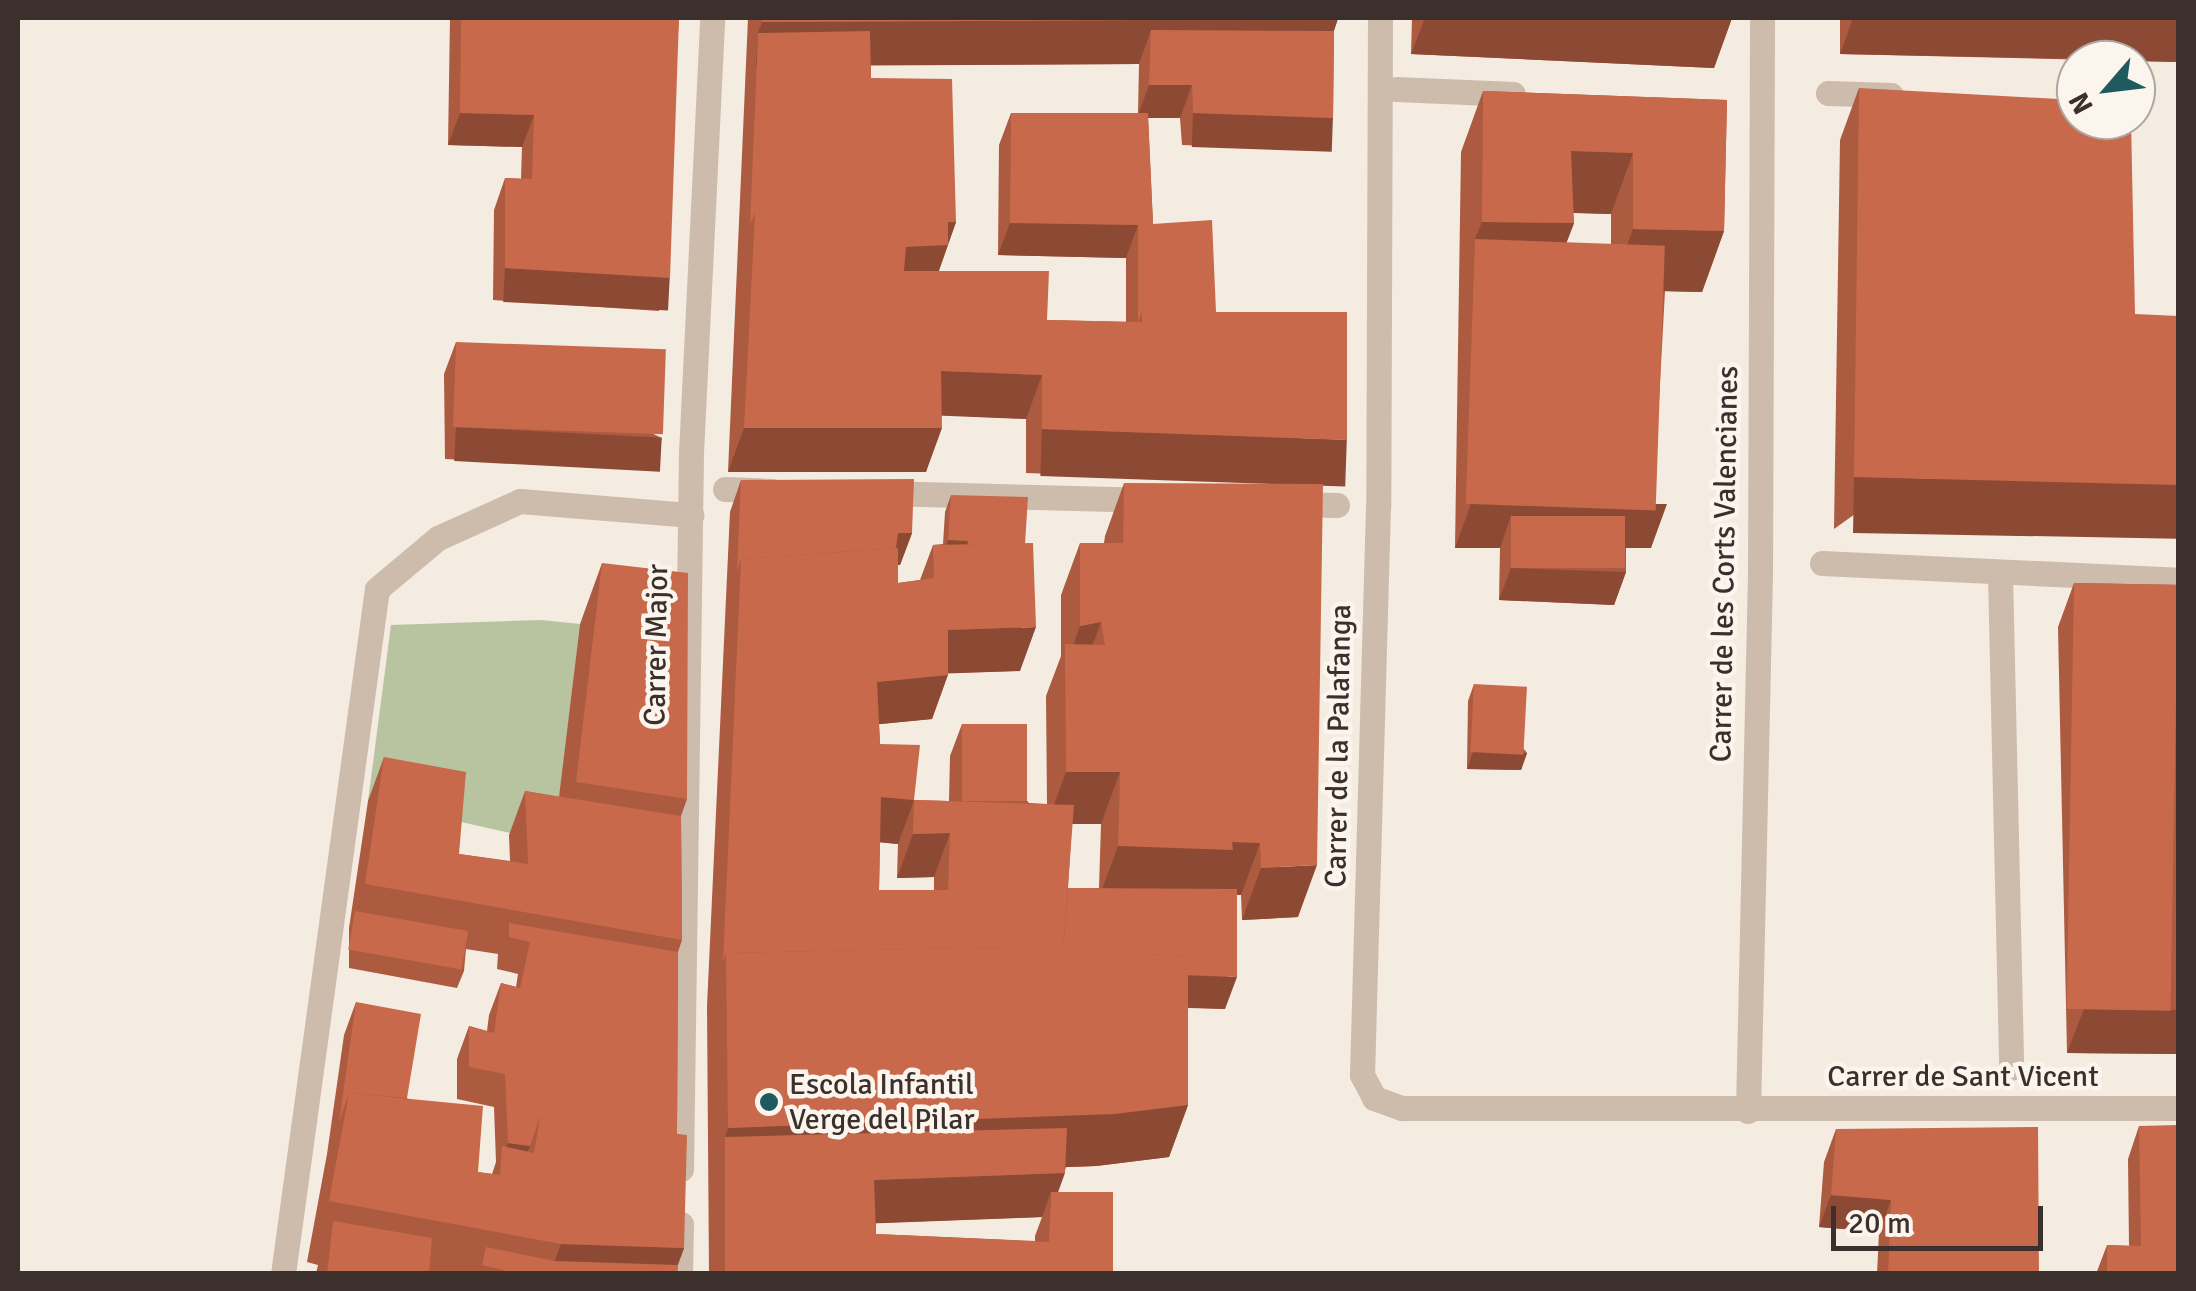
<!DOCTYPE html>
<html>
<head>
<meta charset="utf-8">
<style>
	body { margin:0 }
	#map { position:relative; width:2196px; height:1291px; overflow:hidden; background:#f4ebe1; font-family:Signika,sans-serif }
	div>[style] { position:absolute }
	.green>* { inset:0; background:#b8c4a0 }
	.pedestrian>* { height:25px; margin:-12.5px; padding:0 12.5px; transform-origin:12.5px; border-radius:12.5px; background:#cdbbac }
	.minor>* { height:25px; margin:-12.5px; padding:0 12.5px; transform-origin:12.5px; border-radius:12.5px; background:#cdbbac }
	.wall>* { inset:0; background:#ac5a40 }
	.shaded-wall>* { inset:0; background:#8c4a34; transform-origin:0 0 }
	.building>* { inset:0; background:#c8694b; transform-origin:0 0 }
	.dots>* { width:28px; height:28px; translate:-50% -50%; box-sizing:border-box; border:5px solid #fbf5ee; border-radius:50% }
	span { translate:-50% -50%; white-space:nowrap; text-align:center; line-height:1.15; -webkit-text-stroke:9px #fbf5ee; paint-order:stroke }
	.street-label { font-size:30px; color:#3b302b }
	.poi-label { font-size:30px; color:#3b302b }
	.left { translate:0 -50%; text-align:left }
	.frame { position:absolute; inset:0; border:20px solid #3b302b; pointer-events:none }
	.north { position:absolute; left:2056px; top:40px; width:100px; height:100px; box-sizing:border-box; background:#fbf5ee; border:2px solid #aea6a0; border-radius:50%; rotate:242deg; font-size:28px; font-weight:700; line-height:40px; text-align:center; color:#3b302b }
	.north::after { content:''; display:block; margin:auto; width:35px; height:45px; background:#1f5a5e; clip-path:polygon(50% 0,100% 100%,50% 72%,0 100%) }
	.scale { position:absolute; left:1831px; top:1206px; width:212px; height:45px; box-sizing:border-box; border:5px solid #3b302b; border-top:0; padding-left:12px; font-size:30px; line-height:35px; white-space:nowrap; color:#3b302b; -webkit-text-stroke:8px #fbf5ee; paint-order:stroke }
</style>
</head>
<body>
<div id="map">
	<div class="green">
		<div style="clip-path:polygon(541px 620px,580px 624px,554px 843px,368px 801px,391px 625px)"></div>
	</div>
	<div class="pedestrian">
		<div style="left:1396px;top:89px;width:117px;rotate:2.4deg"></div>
		<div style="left:1828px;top:93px;width:63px;rotate:1.8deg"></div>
		<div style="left:725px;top:489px;width:47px;rotate:2.4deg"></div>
		<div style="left:882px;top:493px;width:270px;rotate:1.5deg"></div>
		<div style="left:1292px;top:504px;width:45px;rotate:1.3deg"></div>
		<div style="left:1822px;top:563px;width:356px;rotate:2.7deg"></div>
		<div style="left:2000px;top:574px;width:494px;rotate:88.7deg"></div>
	</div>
	<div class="minor">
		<div style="left:1380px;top:18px;width:488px;rotate:90.2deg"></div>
		<div style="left:1378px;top:506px;width:569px;rotate:91.61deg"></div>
		<div style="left:1362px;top:1075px;width:26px;rotate:62deg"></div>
		<div style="left:1374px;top:1098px;width:30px;rotate:20deg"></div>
		<div style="left:1402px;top:1108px;width:776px"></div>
		<div style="left:1748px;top:1111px;width:535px;rotate:-88.72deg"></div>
		<div style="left:1760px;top:576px;width:558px;rotate:-89.79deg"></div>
		<div style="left:681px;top:1169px;width:716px;rotate:-89.2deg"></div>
		<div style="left:691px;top:453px;width:436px;rotate:-87.2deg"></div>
		<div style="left:283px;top:1274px;width:691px;rotate:-82.19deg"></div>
		<div style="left:377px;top:589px;width:80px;rotate:-39.9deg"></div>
		<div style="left:438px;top:538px;width:90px;rotate:-24.3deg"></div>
		<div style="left:520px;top:501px;width:172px;rotate:4.7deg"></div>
		<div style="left:680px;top:1274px;width:50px;rotate:-88.9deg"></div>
	</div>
	<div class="wall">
		<div style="clip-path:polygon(450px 18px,679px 18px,659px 311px,493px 300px,494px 210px,505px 178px,521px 179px,522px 147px,448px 145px)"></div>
		<div style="clip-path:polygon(evenodd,748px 18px,1338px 18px,1334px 31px,1333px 118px,1321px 150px,1182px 145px,1180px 118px,1148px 118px,1153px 224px,1216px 312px,1331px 484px,1026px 473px,1026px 419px,942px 415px,926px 472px,728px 472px,748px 18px,1139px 64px,1138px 113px,1011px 113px,999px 145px,998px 255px,1126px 258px,1126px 322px,1047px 320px,939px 271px,956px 222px,871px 78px,871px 65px,1139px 64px)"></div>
		<div style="clip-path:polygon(1412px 18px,1732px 18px,1714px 68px,1411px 54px)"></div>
		<div style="clip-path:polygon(1840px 18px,2178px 18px,2178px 62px,1840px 54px)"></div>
		<div style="clip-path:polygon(1859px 88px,2135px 314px,1834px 529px,1840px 140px)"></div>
		<div style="clip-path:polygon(evenodd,1483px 91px,1727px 100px,1724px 231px,1702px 292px,1665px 291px,1651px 548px,1626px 548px,1626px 572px,1614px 605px,1499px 600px,1500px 548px,1455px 548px,1461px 152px,1483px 91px,1573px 213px,1611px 214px,1611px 245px,1566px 243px,1574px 223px,1573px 213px)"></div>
		<div style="clip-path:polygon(456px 342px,662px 438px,651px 470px,445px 459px,444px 374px)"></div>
		<div style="clip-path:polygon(evenodd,741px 480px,912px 533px,900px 565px,898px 565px,898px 583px,920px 580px,933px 545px,943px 544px,945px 512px,951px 495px,1025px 544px,1020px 671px,948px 673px,932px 719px,879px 724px,880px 744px,914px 800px,949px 801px,950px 756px,962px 724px,1029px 803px,1047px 804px,1046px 696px,1061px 656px,1061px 595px,1080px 543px,1104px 543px,1105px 536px,1124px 483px,1298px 917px,1242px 920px,1241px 895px,1237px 895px,1225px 1009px,1188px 1008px,1188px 1105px,1169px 1157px,1096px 1166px,1066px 1167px,1058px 1192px,1113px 1274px,709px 1274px,707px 1006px,730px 512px,741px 480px,1072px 824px,1101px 824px,1099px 888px,1068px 888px,1072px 824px,741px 480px,880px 842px,898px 844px,897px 878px,934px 877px,934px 890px,879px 890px,880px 842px,741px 480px,1042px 1217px,1035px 1236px,1035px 1241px,876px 1234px,876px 1223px,1042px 1217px)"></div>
		<div style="clip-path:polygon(602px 563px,687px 799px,681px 816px,682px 940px,678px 952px,677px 1134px,684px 1248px,678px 1265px,677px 1274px,316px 1274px,318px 1265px,307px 1262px,327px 1154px,344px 1035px,356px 1002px,407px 1098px,478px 1172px,492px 1174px,496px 1162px,494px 1107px,457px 1099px,457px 1059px,469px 1026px,487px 1031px,489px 1015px,501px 983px,516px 987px,518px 974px,497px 969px,498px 954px,466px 949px,464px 971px,457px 988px,349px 968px,349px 928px,368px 801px,384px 757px,459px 854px,510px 861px,509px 835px,525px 791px,559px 797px,580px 624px)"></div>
		<div style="clip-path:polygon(2074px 583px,2178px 585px,2178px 1054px,2067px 1053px,2058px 627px)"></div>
		<div style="clip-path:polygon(1474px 684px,1527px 753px,1521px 770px,1467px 769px,1468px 701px)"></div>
		<div style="clip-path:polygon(2139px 1126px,2178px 1274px,2096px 1274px,2107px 1245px,2129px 1246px,2128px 1159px)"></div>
		<div style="clip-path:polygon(1836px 1129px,2039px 1274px,1877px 1274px,1879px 1232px,1819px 1227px,1824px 1162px)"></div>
	</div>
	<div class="shaded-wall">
		<div style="clip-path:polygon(1425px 18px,1732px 18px,1714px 68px,1411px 54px)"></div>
		<div style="clip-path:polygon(1853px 18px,2178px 18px,2178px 62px,2136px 61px,2136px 60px,1840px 54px)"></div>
		<div style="clip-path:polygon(1338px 19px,1322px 63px,1151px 30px,1139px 64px,756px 66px,758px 33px,762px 22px)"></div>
		<div style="clip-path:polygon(1149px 85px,1192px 85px,1180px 118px,1137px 118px)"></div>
		<div style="clip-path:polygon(460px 113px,534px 115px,522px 147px,448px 145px)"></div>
		<div style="left:1193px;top:113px;width:140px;height:34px;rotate:2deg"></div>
		<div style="clip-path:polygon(1571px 151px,1633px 153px,1611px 214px,1549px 212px)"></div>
		<div style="clip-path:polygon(956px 222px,932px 289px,754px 224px)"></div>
		<div style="clip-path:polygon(1482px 222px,1574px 223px,1551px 284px,1475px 239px)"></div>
		<div style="clip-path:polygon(1010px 223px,1138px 225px,1126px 258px,998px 255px)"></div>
		<div style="clip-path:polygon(1633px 229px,1724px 231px,1702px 292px,1611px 290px)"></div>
		<div style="left:505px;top:268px;width:165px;height:34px;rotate:3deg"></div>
		<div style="clip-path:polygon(941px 371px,1042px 375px,1026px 419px,925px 415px)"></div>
		<div style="left:456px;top:427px;width:206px;height:34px;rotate:3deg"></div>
		<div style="clip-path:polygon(744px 428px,942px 428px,926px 472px,728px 472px)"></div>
		<div style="left:1042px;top:429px;width:305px;height:47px;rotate:2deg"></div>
		<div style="left:1854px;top:477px;width:324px;height:56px;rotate:1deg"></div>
		<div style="clip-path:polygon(1471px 504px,1667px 504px,1651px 548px,1511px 548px,1511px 516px,1500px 548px,1455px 548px)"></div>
		<div style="clip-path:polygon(898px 533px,912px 533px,900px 565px,892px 565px)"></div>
		<div style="clip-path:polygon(948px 540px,968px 541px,962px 558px,942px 558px)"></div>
		<div style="clip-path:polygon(1511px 568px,1626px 572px,1614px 605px,1499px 600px)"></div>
		<div style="clip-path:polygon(1101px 622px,1082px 674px,1066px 666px,1080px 626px)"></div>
		<div style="clip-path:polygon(1036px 627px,1020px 671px,932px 674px,948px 630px)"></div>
		<div style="clip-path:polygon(948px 675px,932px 719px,861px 726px,877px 682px)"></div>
		<div style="clip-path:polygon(1473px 752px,1527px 753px,1521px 770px,1467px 769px)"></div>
		<div style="clip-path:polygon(1066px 772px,1120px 772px,1101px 824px,1047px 824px)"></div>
		<div style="clip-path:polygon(881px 797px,914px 800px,898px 844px,865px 841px)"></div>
		<div style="clip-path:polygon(950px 833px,934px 877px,897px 878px,913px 834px)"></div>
		<div style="clip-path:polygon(1232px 842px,1260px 843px,1241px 895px,1217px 894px,1099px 898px,1118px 846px)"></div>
		<div style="clip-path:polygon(1317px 865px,1298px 917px,1242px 920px,1261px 868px)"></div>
		<div style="clip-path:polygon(726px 962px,1237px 977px,1225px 1009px,1046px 1002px)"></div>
		<div style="clip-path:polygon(2084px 1009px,2178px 1010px,2178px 1054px,2067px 1053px)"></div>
		<div style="clip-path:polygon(1188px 1105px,1169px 1157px,1096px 1166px,725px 1180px,725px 1137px,728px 1128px)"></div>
		<div style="clip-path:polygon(508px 1143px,530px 1146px,518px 1178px,501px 1163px)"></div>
		<div style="clip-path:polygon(1065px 1173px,1050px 1214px,1051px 1192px,1042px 1217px,858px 1224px,874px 1180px)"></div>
		<div style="clip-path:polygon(1831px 1195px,1891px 1200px,1879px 1232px,1819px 1227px)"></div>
		<div style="clip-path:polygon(561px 1244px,684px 1248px,674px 1274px,550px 1274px)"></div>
	</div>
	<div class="building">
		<div style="clip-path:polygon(461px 18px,679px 18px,670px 278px,505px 268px,505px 178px,532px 179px,534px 115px,460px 113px)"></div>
		<div style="clip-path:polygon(762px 18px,1338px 18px,1338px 19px,762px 22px)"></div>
		<div style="clip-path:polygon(1151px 30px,1334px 31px,1333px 118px,1193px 113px,1192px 85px,1149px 85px)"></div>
		<div style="clip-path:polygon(870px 31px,871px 78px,952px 79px,956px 222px,948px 222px,948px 213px,755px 213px,750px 224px,758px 33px)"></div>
		<div style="clip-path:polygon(1859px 88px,2076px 100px,2076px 120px,2131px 120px,2135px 314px,2178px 316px,2178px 485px,1854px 477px)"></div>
		<div style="clip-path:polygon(1483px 91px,1727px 100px,1724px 231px,1633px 229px,1633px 153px,1571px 151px,1574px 223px,1482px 222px)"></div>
		<div style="clip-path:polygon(1011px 113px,1148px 113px,1153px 224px,1212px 220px,1216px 312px,1142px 312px,1138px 322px,1138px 225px,1010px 223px)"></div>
		<div style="clip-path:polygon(755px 213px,948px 213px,948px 245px,906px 247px,904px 271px,1049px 271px,1047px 320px,1142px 322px,1142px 312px,1347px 312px,1347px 440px,1042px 429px,1042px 375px,941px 371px,942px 428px,744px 428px)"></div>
		<div style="left:1475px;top:239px;width:190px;height:265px;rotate:2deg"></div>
		<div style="left:456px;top:342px;width:210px;height:85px;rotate:2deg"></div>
		<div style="clip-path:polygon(914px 479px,912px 533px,898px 533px,896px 548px,741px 559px,737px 571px,741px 480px)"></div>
		<div style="clip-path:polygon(1124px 483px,1323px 484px,1317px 865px,1261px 868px,1260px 843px,1232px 842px,1233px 850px,1118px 846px,1120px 772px,1066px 772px,1065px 644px,1105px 645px,1101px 622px,1080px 626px,1080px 543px,1123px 543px)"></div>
		<div style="clip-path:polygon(951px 495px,1028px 497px,1025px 544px,968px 544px,968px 541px,948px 540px)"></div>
		<div style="left:1511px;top:516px;width:114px;height:52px"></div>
		<div style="clip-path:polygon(evenodd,1033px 543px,1036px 627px,948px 630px,948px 675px,877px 682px,880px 744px,920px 745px,914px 800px,1074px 805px,1063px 950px,1009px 947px,726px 953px,723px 962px,741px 559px,898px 548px,898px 583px,934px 578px,933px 545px,1033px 543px,881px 797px,914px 800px,913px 834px,950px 833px,948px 890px,879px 890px,881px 797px)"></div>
		<div style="clip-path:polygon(602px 563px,688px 573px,687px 799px,576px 782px)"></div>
		<div style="left:2074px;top:583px;width:104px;height:426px;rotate:1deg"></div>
		<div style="left:1474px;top:684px;width:53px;height:68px;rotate:3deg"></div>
		<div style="left:962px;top:724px;width:65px;height:77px"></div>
		<div style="clip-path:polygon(384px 757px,466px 772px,459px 854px,528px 864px,525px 791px,681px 816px,682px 940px,365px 884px)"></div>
		<div style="clip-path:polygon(1068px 888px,1237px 889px,1237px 977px,1188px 975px,1188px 956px,1063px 950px)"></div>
		<div style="left:355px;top:911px;width:115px;height:39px;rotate:10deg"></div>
		<div style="clip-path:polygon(509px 923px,678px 952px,677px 1134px,540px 1117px,530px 1146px,508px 1143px,505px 1074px,469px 1067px,469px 1026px,494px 1033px,501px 983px,520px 988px,530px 942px,509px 937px)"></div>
		<div style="clip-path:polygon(1009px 947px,1188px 956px,1188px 1105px,1115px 1114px,728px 1128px,726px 953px)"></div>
		<div style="clip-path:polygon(356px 1002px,421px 1014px,407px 1098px,349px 1093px,339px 1122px)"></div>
		<div style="clip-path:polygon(349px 1093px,483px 1106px,478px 1172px,500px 1175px,502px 1146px,534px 1153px,540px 1117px,687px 1135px,684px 1248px,561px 1244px,329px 1201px)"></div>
		<div style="clip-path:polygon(2178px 1125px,2178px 1274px,2107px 1274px,2107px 1245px,2141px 1246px,2139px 1126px)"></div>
		<div style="clip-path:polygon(2038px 1127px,2039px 1274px,1888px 1274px,1891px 1200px,1831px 1195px,1836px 1129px)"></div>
		<div style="clip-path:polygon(1067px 1128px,1065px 1173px,874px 1180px,876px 1234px,1049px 1242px,1051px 1192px,1113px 1192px,1113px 1274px,725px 1274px,725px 1137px)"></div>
		<div style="clip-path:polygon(333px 1221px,432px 1238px,429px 1274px,327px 1274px)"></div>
		<div style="clip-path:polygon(486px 1247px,555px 1261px,678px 1265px,677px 1274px,503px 1274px,503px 1270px,482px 1265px)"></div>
	</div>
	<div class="dots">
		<div style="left:769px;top:1102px;background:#1f5a5e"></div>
	</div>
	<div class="street-label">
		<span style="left:1725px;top:564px;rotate:-89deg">Carrer de les Corts Valencianes</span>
		<span style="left:657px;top:645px;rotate:-89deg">Carrer Major</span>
		<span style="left:1339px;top:746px;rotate:-89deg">Carrer de la Palafanga</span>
		<span style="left:1963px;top:1077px">Carrer de Sant Vicent</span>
	</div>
	<div class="poi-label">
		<span class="left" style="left:789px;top:1102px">Escola Infantil<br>Verge del Pilar</span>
	</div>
	<div class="frame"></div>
	<div class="north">N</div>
	<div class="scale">20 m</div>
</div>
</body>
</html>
